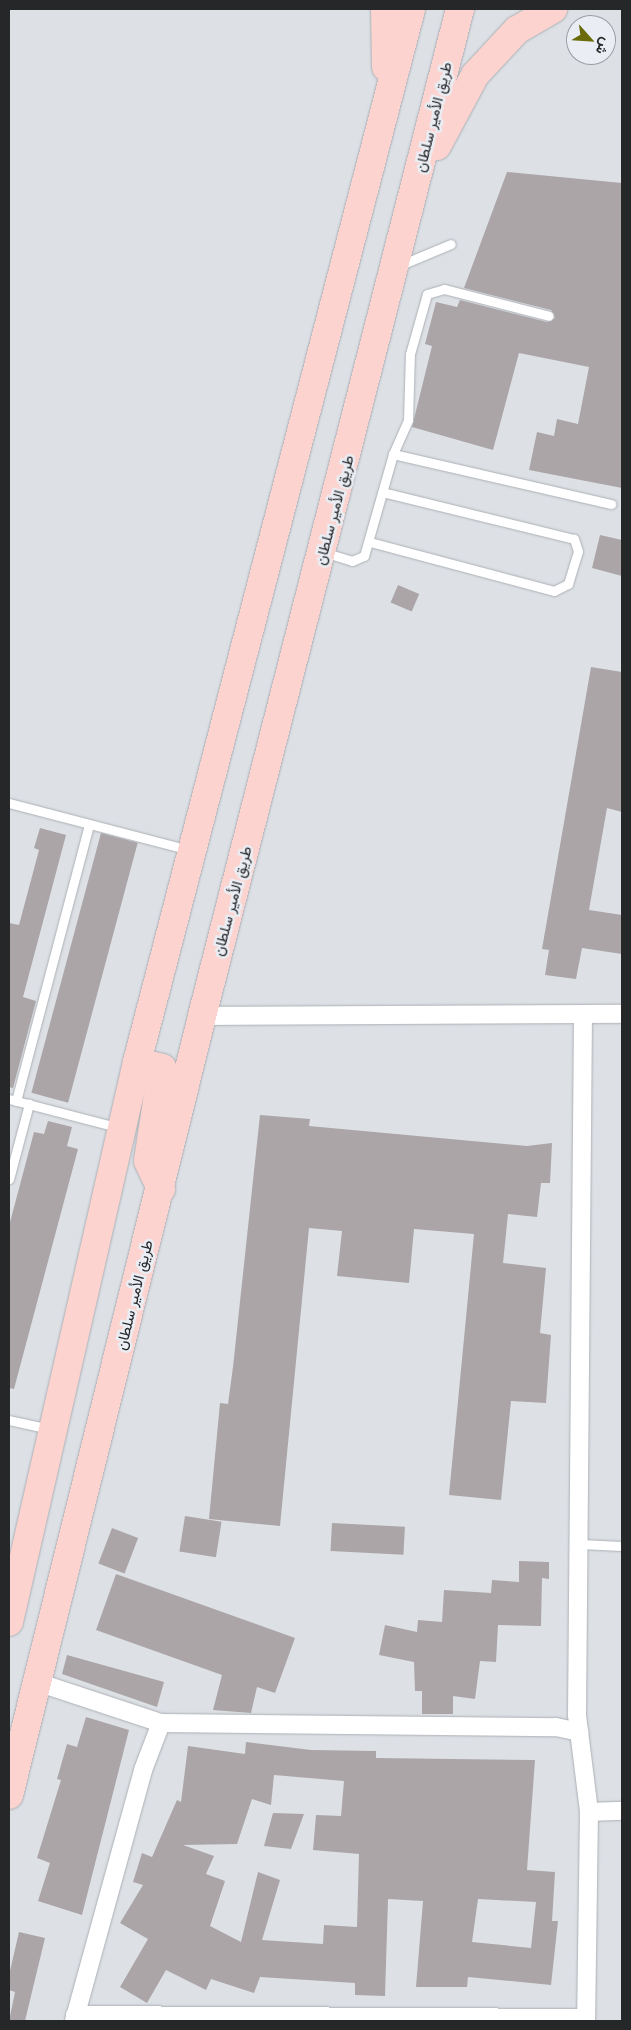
<!DOCTYPE html>
<html>
<head>
<meta charset="utf-8">
<style>
	body { margin:0 }
	#map { position:relative; width:631px; height:2030px; overflow:hidden; background:#dde1e6; font-family:"Libre Baskerville",Vazirmatn,serif }
	div>[style] { position:absolute }
	.building>* { inset:0; background:#aba5a7; transform-origin:0 0 }
	.roads { filter:drop-shadow(0 0 1px #acb0b5) drop-shadow(0 0 1px #acb0b5) }
	.service>* { height:9px; margin:-4.5px; padding:0 4.5px; transform-origin:4.5px; border-radius:4.5px; background:#fff }
	.minor>* { height:18px; margin:-9px; padding:0 9px; transform-origin:9px; border-radius:9px; background:#fff }
	.primary>* { height:28px; margin:-14px; padding:0 14px; transform-origin:14px; border-radius:14px; background:#fcd3ce }
	span { translate:-50% -50%; white-space:nowrap; text-align:center; line-height:1.15; -webkit-text-stroke:5px #eaeef4; paint-order:stroke }
	.street-label { font-size:15px; color:#262729 }
	.frame { position:absolute; inset:0; border:10px solid #262729; pointer-events:none }
	.north { position:absolute; left:566px; top:15px; width:50px; height:50px; box-sizing:border-box; background:#eaeef4; border:1px solid #9c9ea3; border-radius:50%; rotate:116deg; font-size:14px; font-weight:700; line-height:20px; text-align:center; color:#262729 }
	.north::after { content:''; display:block; margin:auto; width:18px; height:22px; background:#6b6b0b; clip-path:polygon(50% 0,100% 100%,50% 72%,0 100%) }
</style>
</head>
<body>
<div id="map">
	<div class="building">
		<div style="clip-path:polygon(507px 172px,622px 183px,622px 488px,529px 470px,537px 432px,554px 436px,557px 419px,578px 424px,589px 367px,519px 353px,493px 450px,412px 427px,432px 346px,425px 344px,436px 302px,457px 307px,460px 300px,547px 322px,555px 318px,551px 310px,464px 288px)"></div>
		<div style="clip-path:polygon(600px 535px,622px 540px,622px 576px,592px 568px)"></div>
		<div style="left:398px;top:585px;width:23px;height:19px;rotate:23deg"></div>
		<div style="clip-path:polygon(591px 667px,622px 672px,622px 812px,607px 808px,589px 910px,622px 915px,622px 954px,582px 948px,576px 979px,545px 975px,549px 950px,542px 949px)"></div>
		<div style="clip-path:polygon(40px 828px,66px 835px,23px 997px,36px 1001px,13px 1088px,9px 1087px,9px 923px,19px 925px,39px 850px,34px 848px)"></div>
		<div style="left:101px;top:833px;width:38px;height:269px;rotate:15deg"></div>
		<div style="clip-path:polygon(260px 1115px,310px 1119px,309px 1126px,527px 1146px,552px 1143px,550px 1183px,541px 1183px,537px 1217px,508px 1214px,503px 1263px,546px 1268px,540px 1333px,551px 1335px,546px 1403px,511px 1401px,501px 1500px,449px 1495px,474px 1234px,414px 1229px,409px 1283px,337px 1276px,342px 1231px,309px 1228px,280px 1526px,209px 1519px,220px 1403px,228px 1404px,233px 1367px)"></div>
		<div style="clip-path:polygon(48px 1121px,72px 1127px,67px 1146px,78px 1149px,14px 1389px,9px 1388px,9px 1226px,34px 1132px,44px 1134px)"></div>
		<div style="left:185px;top:1516px;width:37px;height:36px;rotate:9deg"></div>
		<div style="left:332px;top:1523px;width:73px;height:28px;rotate:3deg"></div>
		<div style="left:112px;top:1528px;width:28px;height:38px;rotate:21deg"></div>
		<div style="clip-path:polygon(519px 1561px,549px 1562px,549px 1579px,542px 1578px,541px 1626px,498px 1625px,496px 1662px,480px 1661px,475px 1699px,453px 1696px,453px 1714px,422px 1714px,422px 1691px,415px 1691px,414px 1662px,379px 1655px,385px 1625px,417px 1632px,418px 1620px,442px 1622px,444px 1590px,491px 1593px,492px 1580px,519px 1582px)"></div>
		<div style="clip-path:polygon(116px 1574px,295px 1638px,275px 1693px,257px 1687px,251px 1713px,213px 1710px,222px 1675px,96px 1630px)"></div>
		<div style="clip-path:polygon(67px 1655px,164px 1682px,157px 1707px,62px 1674px)"></div>
		<div style="clip-path:polygon(86px 1717px,129px 1730px,82px 1915px,38px 1901px,50px 1863px,37px 1858px,61px 1780px,57px 1779px,67px 1744px,77px 1747px)"></div>
		<div style="clip-path:polygon(evenodd,246px 1742px,311px 1750px,376px 1751px,376px 1758px,535px 1760px,527px 1870px,555px 1872px,552px 1921px,558px 1921px,551px 1985px,468px 1977px,467px 1987px,416px 1987px,423px 1901px,388px 1899px,385px 1996px,355px 1995px,355px 1983px,260px 1977px,254px 1993px,211px 1979px,206px 1990px,166px 1970px,147px 2003px,120px 1987px,148px 1939px,120px 1923px,143px 1885px,133px 1882px,142px 1853px,152px 1857px,177px 1800px,181px 1802px,188px 1746px,245px 1754px,246px 1742px,274px 1775px,344px 1781px,341px 1816px,316px 1815px,313px 1850px,359px 1854px,357px 1927px,324px 1925px,323px 1944px,262px 1940px,280px 1880px,258px 1872px,241px 1942px,210px 1926px,225px 1881px,206px 1874px,214px 1856px,183px 1845px,237px 1844px,252px 1799px,271px 1805px,274px 1775px,246px 1742px,478px 1899px,536px 1902px,531px 1948px,472px 1942px,478px 1899px)"></div>
		<div style="clip-path:polygon(273px 1813px,304px 1814px,291px 1849px,264px 1846px)"></div>
		<div style="clip-path:polygon(19px 1932px,45px 1938px,25px 2021px,9px 2021px,15px 1992px,9px 1990px,9px 1975px)"></div>
	</div>
	<div class="roads">
		<div class="service">
			<div style="left:398px;top:266px;width:57px;rotate:-22.5deg"></div>
			<div style="left:393px;top:454px;width:224px;rotate:12.9deg"></div>
			<div style="left:370px;top:542px;width:190px;rotate:14.9deg"></div>
			<div style="left:554px;top:591px;width:16px;rotate:-27deg"></div>
			<div style="left:568px;top:584px;width:34px;rotate:-73deg"></div>
			<div style="left:578px;top:551px;width:13px;rotate:-108deg"></div>
			<div style="left:574px;top:539px;width:197px;rotate:-166.2deg"></div>
			<div style="left:323px;top:552px;width:30px;rotate:17deg"></div>
			<div style="left:352px;top:561px;width:13px;rotate:-23deg"></div>
			<div style="left:364px;top:556px;width:106px;rotate:-74.1deg"></div>
			<div style="left:393px;top:454px;width:37px;rotate:-66deg"></div>
			<div style="left:408px;top:420px;width:66px;rotate:-88.3deg"></div>
			<div style="left:410px;top:354px;width:62px;rotate:-74.2deg"></div>
			<div style="left:427px;top:294px;width:18px;rotate:-16deg"></div>
			<div style="left:444px;top:289px;width:108px;rotate:14.4deg"></div>
			<div style="left:9px;top:803px;width:186px;rotate:14.6deg"></div>
			<div style="left:9px;top:1099px;width:115px;rotate:14.6deg"></div>
			<div style="left:16px;top:1101px;width:286px;rotate:-75.2deg"></div>
			<div style="left:9px;top:1179px;width:78px;rotate:-75.1deg"></div>
			<div style="left:9px;top:1420px;width:42px;rotate:12.4deg"></div>
			<div style="left:580px;top:1544px;width:42px;rotate:2.7deg"></div>
		</div>
		<div class="minor">
			<div style="left:583px;top:1014px;width:701px;rotate:90.49deg"></div>
			<div style="left:577px;top:1715px;width:98px;rotate:82.9deg"></div>
			<div style="left:589px;top:1812px;width:209px;rotate:90.8deg"></div>
			<div style="left:202px;top:1016px;width:420px;rotate:-0.3deg"></div>
			<div style="left:37px;top:1682px;width:131px;rotate:18.3deg"></div>
			<div style="left:589px;top:1812px;width:33px;rotate:-2deg"></div>
			<div style="left:75px;top:2015px;width:511px;rotate:0.34deg"></div>
			<div style="left:74px;top:2021px;width:260px;rotate:-74.6deg"></div>
			<div style="left:143px;top:1770px;width:50px;rotate:-69deg"></div>
			<div style="left:161px;top:1723px;width:395px;rotate:0.6deg"></div>
			<div style="left:556px;top:1727px;width:24px;rotate:12deg"></div>
		</div>
		<div class="primary">
			<div style="left:385px;top:9px;width:58px;rotate:89deg"></div>
			<div style="left:437px;top:146px;width:81px;rotate:-61.8deg"></div>
			<div style="left:475px;top:75px;width:62px;rotate:-47deg"></div>
			<div style="left:517px;top:30px;width:42px;rotate:-30.3deg"></div>
			<div style="left:137px;top:1062px;width:26px;rotate:13deg"></div>
			<div style="left:162px;top:1068px;width:94px;rotate:98.6deg"></div>
			<div style="left:148px;top:1161px;width:31px;rotate:65deg"></div>
			<div style="left:9px;top:1622px;width:574px;rotate:-77.12deg"></div>
			<div style="left:137px;top:1062px;width:1088px;rotate:-75.41deg"></div>
			<div style="left:9px;top:1795px;width:803px;rotate:-76.08deg"></div>
			<div style="left:202px;top:1016px;width:1040px;rotate:-75.63deg"></div>
		</div>
	</div>
	<div class="street-label">
		<span style="left:433px;top:117px;rotate:-76deg">طريق الأمير سلطان</span>
		<span style="left:334px;top:510px;rotate:-75deg">طريق الأمير سلطان</span>
		<span style="left:232px;top:901px;rotate:-75deg">طريق الأمير سلطان</span>
		<span style="left:134px;top:1295px;rotate:-76deg">طريق الأمير سلطان</span>
	</div>
	<div class="frame"></div>
	<div class="north">ش</div>
</div>
</body>
</html>
